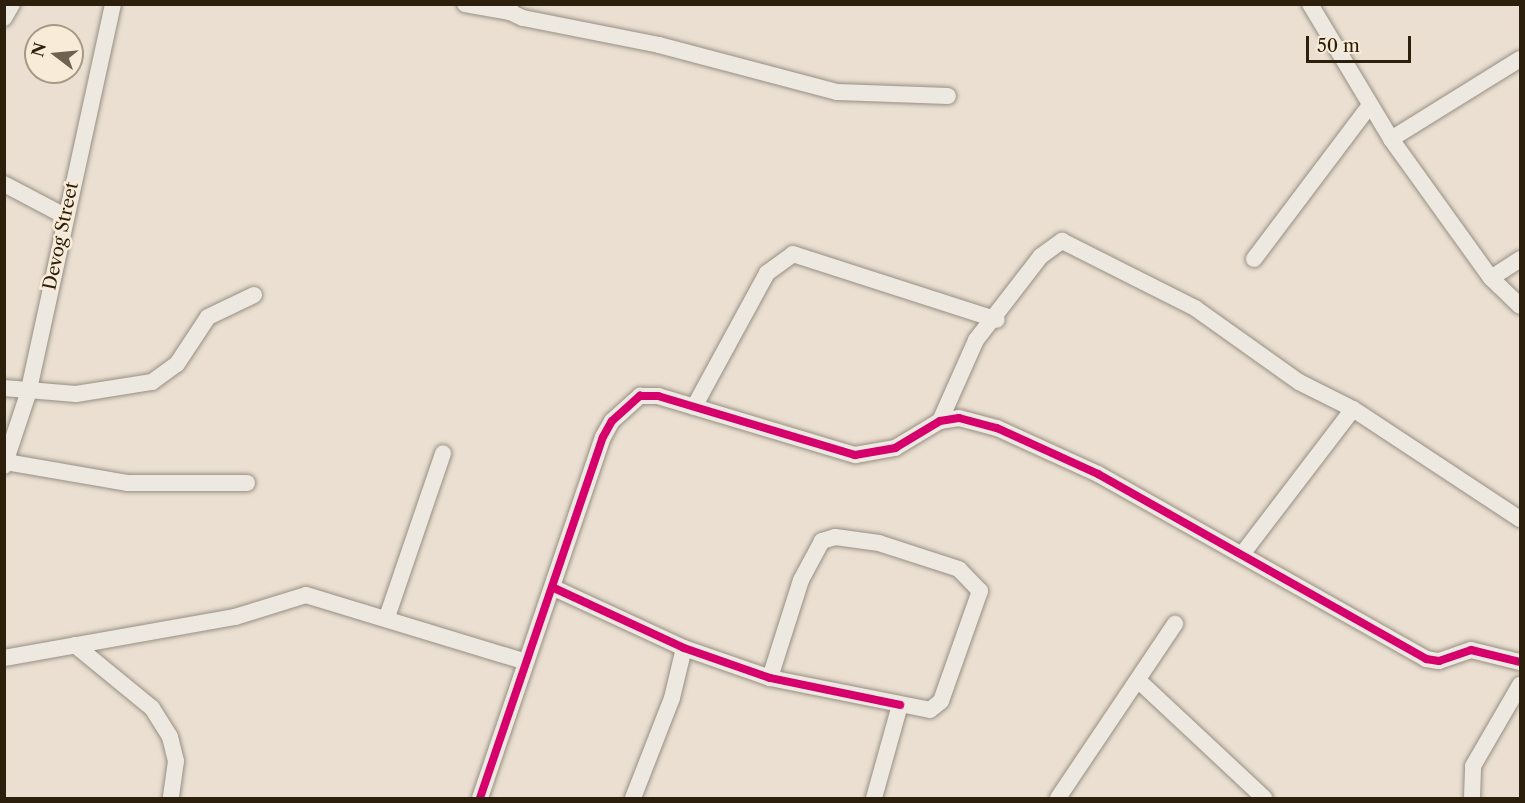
<!DOCTYPE html>
<html>
<head>
<meta charset="utf-8">
<style>
	body { margin:0 }
	#map { position:relative; width:1525px; height:803px; overflow:hidden; background:#eadfd0; font-family:"Libre Caslon Text",serif }
	div>[style] { position:absolute }
	.roads { filter:drop-shadow(0 0 2px #968f84) drop-shadow(0 0 2px #968f84) }
	.minor>* { height:16px; margin:-8px; padding:0 8px; transform-origin:8px; border-radius:8px; background:#ede8e0 }
	.cycleway>* { height:8px; margin:-4px; padding:0 4px; transform-origin:4px; border-radius:4px; background:#d6006c }
	span { translate:-50% -50%; white-space:nowrap; text-align:center; line-height:1.15; -webkit-text-stroke:5px #f8ecd9; paint-order:stroke }
	.street-label { font-size:18px; color:#2c1f0c }
	.frame { position:absolute; inset:0; border:6px solid #2c1f0c; pointer-events:none }
	.north { position:absolute; left:24px; top:24px; width:60px; height:60px; box-sizing:border-box; background:#f8ecd9; border:2px solid #a69a87; border-radius:50%; rotate:286deg; font-size:16px; font-weight:700; line-height:24px; text-align:center; color:#2c1f0c }
	.north::after { content:''; display:block; margin:auto; width:21px; height:27px; background:#6e6251; clip-path:polygon(50% 0,100% 100%,50% 72%,0 100%) }
	.scale { position:absolute; left:1306px; top:36px; width:105px; height:27px; box-sizing:border-box; border:3px solid #2c1f0c; border-top:0; padding-left:8px; font-size:18px; line-height:21px; white-space:nowrap; color:#2c1f0c; -webkit-text-stroke:4px #f8ecd9; paint-order:stroke }
</style>
</head>
<body>
<div id="map">
	<div class="roads">
		<div class="minor">
			<div style="left:465px;top:4px;width:46px;rotate:10.1deg"></div>
			<div style="left:510px;top:4px;width:8px;rotate:90deg"></div>
			<div style="left:510px;top:12px;width:14px;rotate:25deg"></div>
			<div style="left:523px;top:18px;width:139px;rotate:11.2deg"></div>
			<div style="left:659px;top:45px;width:184px;rotate:14.8deg"></div>
			<div style="left:837px;top:92px;width:111px;rotate:2.1deg"></div>
			<div style="left:1310px;top:4px;width:157px;rotate:59deg"></div>
			<div style="left:1391px;top:139px;width:171px;rotate:54.3deg"></div>
			<div style="left:1491px;top:278px;width:40px;rotate:44deg"></div>
			<div style="left:4px;top:18px;width:16px;rotate:-60deg"></div>
			<div style="left:1391px;top:139px;width:152px;rotate:-31.8deg"></div>
			<div style="left:4px;top:184px;width:69px;rotate:27.7deg"></div>
			<div style="left:1254px;top:259px;width:193px;rotate:-53deg"></div>
			<div style="left:1491px;top:278px;width:35px;rotate:-33deg"></div>
			<div style="left:4px;top:388px;width:72px;rotate:4.8deg"></div>
			<div style="left:76px;top:394px;width:77px;rotate:-9deg"></div>
			<div style="left:152px;top:382px;width:31px;rotate:-36deg"></div>
			<div style="left:177px;top:364px;width:56px;rotate:-56.6deg"></div>
			<div style="left:208px;top:317px;width:51px;rotate:-25.6deg"></div>
			<div style="left:694px;top:407px;width:153px;rotate:-61.4deg"></div>
			<div style="left:767px;top:273px;width:32px;rotate:-36deg"></div>
			<div style="left:793px;top:254px;width:214px;rotate:17.9deg"></div>
			<div style="left:940px;top:421px;width:89px;rotate:-66deg"></div>
			<div style="left:976px;top:340px;width:106px;rotate:-52.3deg"></div>
			<div style="left:1041px;top:256px;width:26px;rotate:-36deg"></div>
			<div style="left:1062px;top:241px;width:149px;rotate:26.7deg"></div>
			<div style="left:1195px;top:308px;width:128px;rotate:35.4deg"></div>
			<div style="left:1299px;top:382px;width:60px;rotate:26.6deg"></div>
			<div style="left:1353px;top:409px;width:200px;rotate:33.4deg"></div>
			<div style="left:6px;top:462px;width:124px;rotate:9.8deg"></div>
			<div style="left:128px;top:483px;width:119px"></div>
			<div style="left:4px;top:466px;width:76px;rotate:-71.6deg"></div>
			<div style="left:28px;top:394px;width:399px;rotate:-77.7deg"></div>
			<div style="left:1243px;top:553px;width:181px;rotate:-52.6deg"></div>
			<div style="left:554px;top:588px;width:143px;rotate:24.8deg"></div>
			<div style="left:684px;top:648px;width:91px;rotate:19.2deg"></div>
			<div style="left:770px;top:678px;width:163px;rotate:11.3deg"></div>
			<div style="left:930px;top:710px;width:14px;rotate:-39deg"></div>
			<div style="left:941px;top:701px;width:117px;rotate:-70.5deg"></div>
			<div style="left:980px;top:591px;width:30px;rotate:-134deg"></div>
			<div style="left:959px;top:569px;width:84px;rotate:-162deg"></div>
			<div style="left:879px;top:543px;width:44px;rotate:-172.2deg"></div>
			<div style="left:835px;top:537px;width:14px;rotate:163deg"></div>
			<div style="left:822px;top:541px;width:44px;rotate:118.3deg"></div>
			<div style="left:801px;top:580px;width:103px;rotate:107.6deg"></div>
			<div style="left:387px;top:617px;width:173px;rotate:-71.1deg"></div>
			<div style="left:75px;top:645px;width:99px;rotate:39.3deg"></div>
			<div style="left:152px;top:708px;width:34px;rotate:58deg"></div>
			<div style="left:170px;top:737px;width:25px;rotate:76deg"></div>
			<div style="left:176px;top:761px;width:37px;rotate:98deg"></div>
			<div style="left:4px;top:658px;width:235px;rotate:-10.1deg"></div>
			<div style="left:235px;top:617px;width:74px;rotate:-17.2deg"></div>
			<div style="left:306px;top:595px;width:230px;rotate:16.9deg"></div>
			<div style="left:1138px;top:680px;width:173px;rotate:43.1deg"></div>
			<div style="left:480px;top:798px;width:381px;rotate:-71.2deg"></div>
			<div style="left:603px;top:437px;width:18px;rotate:-61deg"></div>
			<div style="left:612px;top:421px;width:38px;rotate:-42deg"></div>
			<div style="left:640px;top:396px;width:18px"></div>
			<div style="left:658px;top:396px;width:206px;rotate:16.7deg"></div>
			<div style="left:855px;top:455px;width:41px;rotate:-9.9deg"></div>
			<div style="left:895px;top:448px;width:52px;rotate:-31deg"></div>
			<div style="left:940px;top:421px;width:19px;rotate:-9deg"></div>
			<div style="left:959px;top:418px;width:39px;rotate:15deg"></div>
			<div style="left:997px;top:428px;width:111px;rotate:24.5deg"></div>
			<div style="left:1098px;top:474px;width:377px;rotate:29.4deg"></div>
			<div style="left:1426px;top:659px;width:13px;rotate:9deg"></div>
			<div style="left:1439px;top:661px;width:34px;rotate:-19deg"></div>
			<div style="left:1471px;top:650px;width:50px;rotate:13.8deg"></div>
			<div style="left:633px;top:798px;width:107px;rotate:-68.7deg"></div>
			<div style="left:672px;top:698px;width:51px;rotate:-76.5deg"></div>
			<div style="left:874px;top:798px;width:97px;rotate:-74.4deg"></div>
			<div style="left:1058px;top:798px;width:210px;rotate:-56.1deg"></div>
			<div style="left:1472px;top:798px;width:32px;rotate:-88deg"></div>
			<div style="left:1473px;top:766px;width:94px;rotate:-59.9deg"></div>
		</div>
	</div>
	<div class="cycleway">
		<div style="left:554px;top:588px;width:143px;rotate:24.8deg"></div>
		<div style="left:684px;top:648px;width:91px;rotate:19.2deg"></div>
		<div style="left:770px;top:678px;width:133px;rotate:11.7deg"></div>
		<div style="left:480px;top:798px;width:381px;rotate:-71.2deg"></div>
		<div style="left:603px;top:437px;width:18px;rotate:-61deg"></div>
		<div style="left:612px;top:421px;width:38px;rotate:-42deg"></div>
		<div style="left:640px;top:396px;width:18px"></div>
		<div style="left:658px;top:396px;width:206px;rotate:16.7deg"></div>
		<div style="left:855px;top:455px;width:41px;rotate:-9.9deg"></div>
		<div style="left:895px;top:448px;width:52px;rotate:-31deg"></div>
		<div style="left:940px;top:421px;width:19px;rotate:-9deg"></div>
		<div style="left:959px;top:418px;width:39px;rotate:15deg"></div>
		<div style="left:997px;top:428px;width:111px;rotate:24.5deg"></div>
		<div style="left:1098px;top:474px;width:377px;rotate:29.4deg"></div>
		<div style="left:1426px;top:659px;width:13px;rotate:9deg"></div>
		<div style="left:1439px;top:661px;width:34px;rotate:-19deg"></div>
		<div style="left:1471px;top:650px;width:50px;rotate:13.8deg"></div>
	</div>
	<div class="street-label">
		<span style="left:61px;top:236px;rotate:-78deg">Devog Street</span>
	</div>
	<div class="frame"></div>
	<div class="north">N</div>
	<div class="scale">50 m</div>
</div>
</body>
</html>
